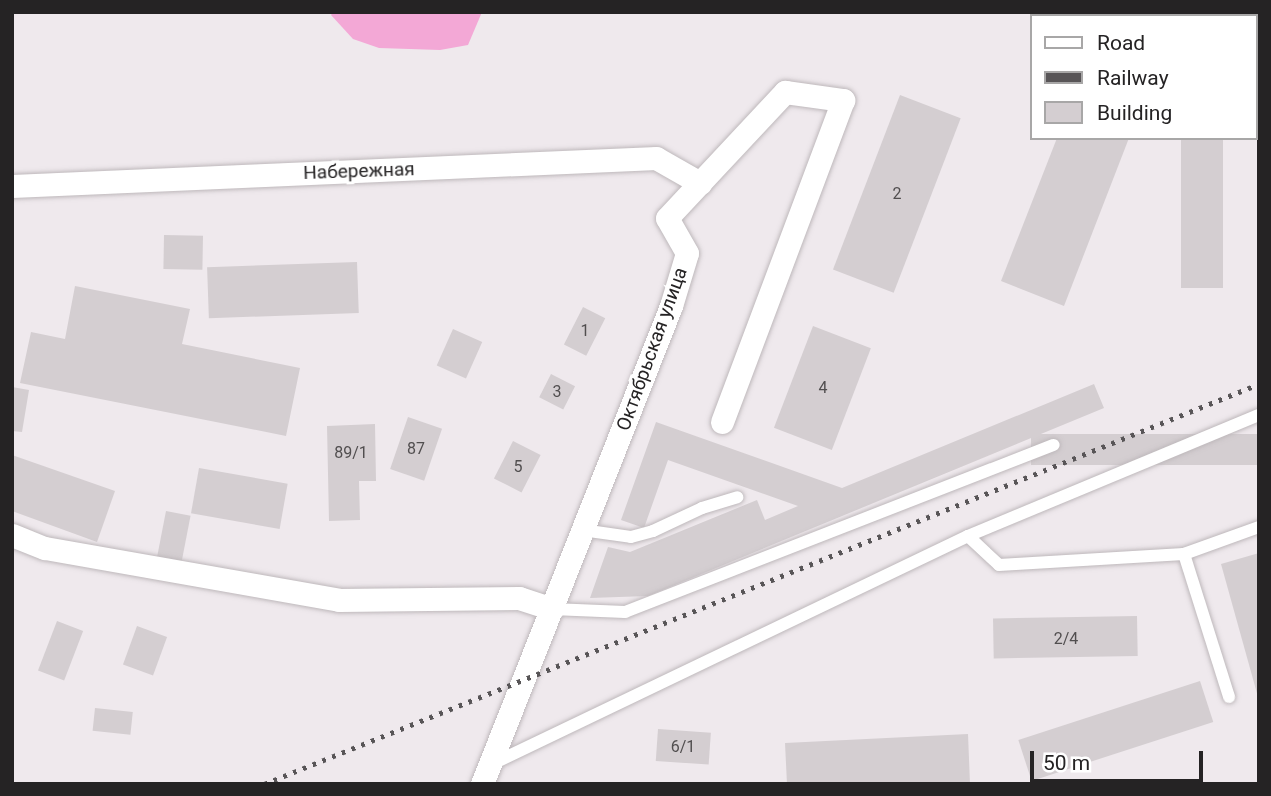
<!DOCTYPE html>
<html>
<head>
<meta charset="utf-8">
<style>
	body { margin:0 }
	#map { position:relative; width:1271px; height:796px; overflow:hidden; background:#efe9ed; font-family:Roboto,sans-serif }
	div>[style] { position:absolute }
	.water>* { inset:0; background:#f3a8d6 }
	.building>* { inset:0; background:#d4ced1; transform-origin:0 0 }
	.roads { filter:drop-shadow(0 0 2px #beb8bb) drop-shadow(0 0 2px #beb8bb) }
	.lane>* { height:12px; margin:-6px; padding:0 6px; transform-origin:6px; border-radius:6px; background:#fff }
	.street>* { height:23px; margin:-11.5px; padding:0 11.5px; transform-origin:11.5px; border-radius:11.5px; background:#fff }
	.rail>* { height:5px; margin-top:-2.5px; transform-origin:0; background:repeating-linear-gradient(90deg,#585557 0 3.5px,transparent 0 10.5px) }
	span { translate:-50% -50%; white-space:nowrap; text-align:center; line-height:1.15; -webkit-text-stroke:6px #fff; paint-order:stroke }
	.number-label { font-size:16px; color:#514e4f }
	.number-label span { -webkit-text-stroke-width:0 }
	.street-label { font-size:19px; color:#252324 }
	.frame { position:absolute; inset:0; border:14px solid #252324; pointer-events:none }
	.legend { position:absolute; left:1030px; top:14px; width:228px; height:126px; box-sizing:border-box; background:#fff; border:2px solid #a8a7a7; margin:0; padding:9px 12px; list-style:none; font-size:21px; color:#252324 }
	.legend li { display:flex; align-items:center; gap:14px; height:35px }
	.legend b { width:35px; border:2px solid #a8a7a7 }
	.scale { position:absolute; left:1030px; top:751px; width:173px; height:32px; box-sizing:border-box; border:4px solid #252324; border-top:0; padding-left:9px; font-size:21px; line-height:24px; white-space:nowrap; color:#252324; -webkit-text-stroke:5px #fff; paint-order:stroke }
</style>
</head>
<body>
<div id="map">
	<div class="water">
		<div style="clip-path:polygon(333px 12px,482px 12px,468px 45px,440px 50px,379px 48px,353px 39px,331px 15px)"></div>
	</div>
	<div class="building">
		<div style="left:900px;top:95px;width:65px;height:187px;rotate:21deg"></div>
		<div style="clip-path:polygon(1057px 138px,1129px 138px,1064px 306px,1001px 281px)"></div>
		<div style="left:1181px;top:138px;width:42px;height:150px"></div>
		<div style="left:164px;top:235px;width:39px;height:34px;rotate:1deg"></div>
		<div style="left:357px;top:262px;width:51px;height:150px;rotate:88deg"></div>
		<div style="clip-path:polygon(75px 286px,190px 309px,182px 344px,300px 368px,286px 436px,20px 383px,31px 332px,65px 339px)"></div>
		<div style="left:583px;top:307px;width:25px;height:42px;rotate:27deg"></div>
		<div style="left:813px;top:326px;width:62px;height:109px;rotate:21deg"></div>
		<div style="left:453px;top:329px;width:32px;height:40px;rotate:24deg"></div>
		<div style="left:551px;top:374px;width:27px;height:26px;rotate:27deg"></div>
		<div style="clip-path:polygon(1094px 384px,1104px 408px,648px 596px,590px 598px,608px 547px,630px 552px,757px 500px,765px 520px,798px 506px,668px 460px,644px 528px,621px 520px,656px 422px,842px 488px)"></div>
		<div style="clip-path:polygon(12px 387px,29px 390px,22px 432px,12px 431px)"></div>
		<div style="left:408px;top:417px;width:36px;height:55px;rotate:19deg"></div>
		<div style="clip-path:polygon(375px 424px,376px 481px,359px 481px,360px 520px,329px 521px,327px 426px)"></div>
		<div style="left:1259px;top:434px;width:31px;height:228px;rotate:90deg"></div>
		<div style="left:513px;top:441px;width:31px;height:42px;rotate:27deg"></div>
		<div style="clip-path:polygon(12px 455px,115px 491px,97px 542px,12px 511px)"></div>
		<div style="left:199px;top:468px;width:90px;height:46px;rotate:10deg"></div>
		<div style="left:166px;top:511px;width:25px;height:46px;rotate:11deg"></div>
		<div style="clip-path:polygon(1259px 553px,1259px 697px,1258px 697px,1221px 564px)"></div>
		<div style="left:1137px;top:616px;width:40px;height:144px;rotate:89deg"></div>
		<div style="left:57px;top:621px;width:28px;height:53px;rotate:21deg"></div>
		<div style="left:137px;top:626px;width:32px;height:41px;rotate:20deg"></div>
		<div style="left:1200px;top:681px;width:43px;height:191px;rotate:72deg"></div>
		<div style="left:95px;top:708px;width:38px;height:23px;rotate:6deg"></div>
		<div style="left:658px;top:729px;width:53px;height:32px;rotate:4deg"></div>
		<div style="clip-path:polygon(968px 734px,970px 784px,787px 784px,785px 743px)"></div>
	</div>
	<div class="roads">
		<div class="lane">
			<div style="left:582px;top:530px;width:49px;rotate:8.1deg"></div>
			<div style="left:631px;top:537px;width:23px;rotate:-15deg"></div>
			<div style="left:653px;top:531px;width:54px;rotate:-25.1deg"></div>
			<div style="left:702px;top:508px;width:37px;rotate:-17deg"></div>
			<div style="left:968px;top:536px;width:315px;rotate:-22.6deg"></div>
			<div style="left:1184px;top:554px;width:150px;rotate:72.5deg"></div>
			<div style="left:552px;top:609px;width:73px;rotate:2.4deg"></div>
			<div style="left:625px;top:612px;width:460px;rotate:-21.3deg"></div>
			<div style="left:490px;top:765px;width:530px;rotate:-25.6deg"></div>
			<div style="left:968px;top:536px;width:42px;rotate:43.1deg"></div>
			<div style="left:999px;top:565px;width:185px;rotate:-3.4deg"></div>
			<div style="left:1184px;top:554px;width:80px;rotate:-19.8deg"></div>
		</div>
		<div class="street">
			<div style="left:12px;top:186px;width:645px;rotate:-2.49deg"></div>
			<div style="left:656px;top:158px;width:51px;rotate:29.6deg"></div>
			<div style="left:12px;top:535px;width:35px;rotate:22deg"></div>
			<div style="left:45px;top:548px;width:299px;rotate:10deg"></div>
			<div style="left:339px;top:600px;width:180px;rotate:-0.6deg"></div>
			<div style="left:519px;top:598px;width:35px;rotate:18deg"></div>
			<div style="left:482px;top:784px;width:514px;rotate:-68.43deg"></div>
			<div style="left:671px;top:306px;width:55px;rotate:-73.2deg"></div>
			<div style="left:687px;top:253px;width:40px;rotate:-119.7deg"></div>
			<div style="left:667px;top:218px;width:173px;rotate:-46.9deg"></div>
			<div style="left:785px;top:92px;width:59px;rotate:7.9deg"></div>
			<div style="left:843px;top:100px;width:344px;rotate:110.6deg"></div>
		</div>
	</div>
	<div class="rail">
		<div style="left:264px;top:784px;width:1072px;rotate:-21.9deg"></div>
	</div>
	<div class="number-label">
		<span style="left:897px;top:194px">2</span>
		<span style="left:585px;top:331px">1</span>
		<span style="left:823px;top:388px">4</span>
		<span style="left:557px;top:392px">3</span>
		<span style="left:416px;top:449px">87</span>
		<span style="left:351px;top:453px">89/1</span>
		<span style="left:518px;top:467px">5</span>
		<span style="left:1066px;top:639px">2/4</span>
		<span style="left:683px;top:747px">6/1</span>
	</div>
	<div class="street-label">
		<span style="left:359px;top:171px;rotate:-2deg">Набережная</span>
		<span style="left:652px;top:349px;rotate:-70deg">Октябрьская улица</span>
	</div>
	<div class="frame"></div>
	<ul class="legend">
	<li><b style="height:9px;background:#fff"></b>Road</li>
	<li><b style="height:9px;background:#585557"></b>Railway</li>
	<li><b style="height:19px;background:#d4ced1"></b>Building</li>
	</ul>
	<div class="scale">50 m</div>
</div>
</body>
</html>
